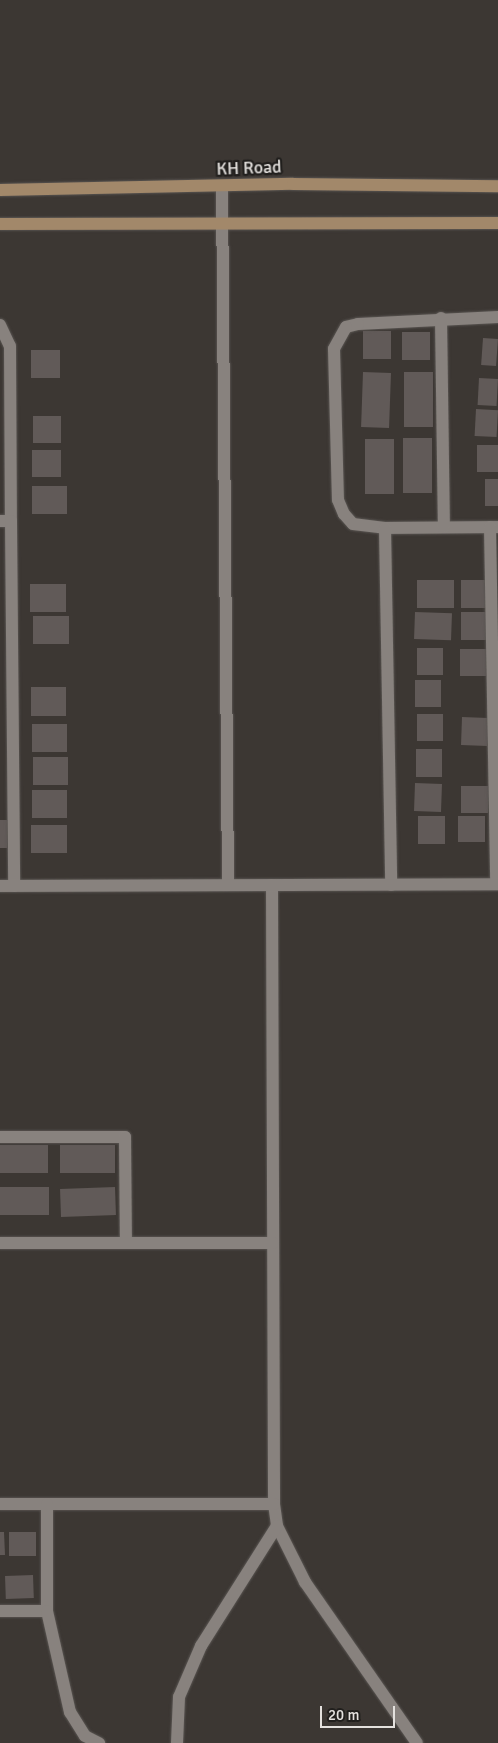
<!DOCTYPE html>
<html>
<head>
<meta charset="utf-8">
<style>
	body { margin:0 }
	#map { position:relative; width:498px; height:1743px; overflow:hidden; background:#3c3733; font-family:Signika,sans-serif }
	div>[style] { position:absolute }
	.building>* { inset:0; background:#615a58; transform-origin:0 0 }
	.roads { filter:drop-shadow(0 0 1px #595552) drop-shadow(0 0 1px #595552) }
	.minor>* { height:12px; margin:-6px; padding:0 6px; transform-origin:6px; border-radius:6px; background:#88827e }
	.secondary>* { height:12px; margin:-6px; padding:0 6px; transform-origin:6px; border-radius:6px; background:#a2886a }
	span { translate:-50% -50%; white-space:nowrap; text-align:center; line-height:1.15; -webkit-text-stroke:4.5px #211f1d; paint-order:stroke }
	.street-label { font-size:18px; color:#e4e1de }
	.scale { position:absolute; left:320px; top:1706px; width:75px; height:22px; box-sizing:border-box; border:2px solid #e4e1de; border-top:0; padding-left:6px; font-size:15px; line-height:18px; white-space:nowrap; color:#e4e1de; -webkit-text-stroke:4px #211f1d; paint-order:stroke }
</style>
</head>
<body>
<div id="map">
	<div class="building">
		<div style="left:363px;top:331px;width:28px;height:28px"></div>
		<div style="left:402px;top:332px;width:28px;height:28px"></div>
		<div style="left:483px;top:338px;width:15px;height:27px;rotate:4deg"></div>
		<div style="left:31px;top:350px;width:29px;height:28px"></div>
		<div style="left:363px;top:372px;width:28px;height:55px;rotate:2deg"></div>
		<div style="left:404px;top:372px;width:29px;height:55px"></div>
		<div style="left:479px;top:378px;width:19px;height:27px;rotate:3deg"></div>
		<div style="left:476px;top:409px;width:22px;height:27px;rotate:3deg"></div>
		<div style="left:33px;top:416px;width:28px;height:27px"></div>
		<div style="left:403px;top:438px;width:29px;height:55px"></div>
		<div style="left:365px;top:439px;width:29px;height:55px"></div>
		<div style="left:477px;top:445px;width:21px;height:27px"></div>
		<div style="left:32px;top:450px;width:29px;height:27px"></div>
		<div style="left:485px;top:479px;width:13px;height:27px"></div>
		<div style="left:32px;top:486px;width:35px;height:28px"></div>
		<div style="left:417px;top:580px;width:37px;height:28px"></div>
		<div style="left:461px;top:580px;width:26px;height:28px"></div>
		<div style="left:66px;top:584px;width:28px;height:36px;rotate:90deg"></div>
		<div style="left:415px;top:612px;width:37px;height:27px;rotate:2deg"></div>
		<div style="left:461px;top:612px;width:26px;height:28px"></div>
		<div style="left:33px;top:616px;width:36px;height:28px"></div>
		<div style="left:417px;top:648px;width:26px;height:27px"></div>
		<div style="left:460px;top:649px;width:26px;height:27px"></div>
		<div style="left:415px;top:680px;width:26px;height:27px"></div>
		<div style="left:66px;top:687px;width:29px;height:35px;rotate:90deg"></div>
		<div style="left:417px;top:714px;width:26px;height:27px"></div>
		<div style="left:462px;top:717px;width:26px;height:28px;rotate:2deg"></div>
		<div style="left:32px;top:724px;width:35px;height:28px"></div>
		<div style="left:416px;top:749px;width:26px;height:28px"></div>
		<div style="left:33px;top:757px;width:35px;height:28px"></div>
		<div style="left:415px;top:783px;width:27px;height:28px;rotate:2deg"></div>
		<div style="left:461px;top:786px;width:27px;height:27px"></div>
		<div style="left:32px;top:790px;width:35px;height:28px"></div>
		<div style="left:418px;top:816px;width:27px;height:28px"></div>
		<div style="left:458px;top:816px;width:27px;height:26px"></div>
		<div style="left:0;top:820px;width:7px;height:28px"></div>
		<div style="left:31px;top:825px;width:36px;height:28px"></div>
		<div style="left:0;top:1145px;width:48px;height:28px"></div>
		<div style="left:115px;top:1145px;width:28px;height:55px;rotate:90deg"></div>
		<div style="left:0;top:1187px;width:49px;height:28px"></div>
		<div style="left:115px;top:1187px;width:28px;height:55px;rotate:88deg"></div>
		<div style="clip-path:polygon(0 1532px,4px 1532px,5px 1555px,0 1555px)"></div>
		<div style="left:9px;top:1532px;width:27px;height:24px"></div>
		<div style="left:33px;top:1575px;width:23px;height:28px;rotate:88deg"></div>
	</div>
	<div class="roads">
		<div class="minor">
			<div style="left:222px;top:186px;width:699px;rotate:89.51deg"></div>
			<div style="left:498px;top:317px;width:140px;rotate:177.1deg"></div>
			<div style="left:358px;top:324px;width:12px;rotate:166deg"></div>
			<div style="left:346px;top:327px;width:25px;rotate:119deg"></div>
			<div style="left:334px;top:349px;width:151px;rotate:88.5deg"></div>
			<div style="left:338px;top:500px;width:15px;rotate:67deg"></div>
			<div style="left:344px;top:514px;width:13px;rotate:48deg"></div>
			<div style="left:353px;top:524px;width:32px;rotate:7deg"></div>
			<div style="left:385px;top:528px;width:113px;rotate:-0.5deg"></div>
			<div style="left:441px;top:318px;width:209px;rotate:89.2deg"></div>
			<div style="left:0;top:325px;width:23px;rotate:65deg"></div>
			<div style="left:10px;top:346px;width:175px;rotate:89.7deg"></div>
			<div style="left:0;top:521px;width:11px"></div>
			<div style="left:11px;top:521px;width:365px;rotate:89.5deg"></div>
			<div style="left:490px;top:527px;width:357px;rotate:89deg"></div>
			<div style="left:385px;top:528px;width:357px;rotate:89deg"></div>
			<div style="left:272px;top:885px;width:619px;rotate:89.81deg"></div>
			<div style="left:274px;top:1504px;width:22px;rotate:82deg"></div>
			<div style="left:277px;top:1526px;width:63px;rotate:63.4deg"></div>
			<div style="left:305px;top:1582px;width:196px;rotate:55.2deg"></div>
			<div style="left:0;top:886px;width:498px;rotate:-0.2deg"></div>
			<div style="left:0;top:1137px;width:125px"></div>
			<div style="left:125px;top:1137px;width:106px;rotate:89.5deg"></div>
			<div style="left:0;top:1243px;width:273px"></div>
			<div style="left:0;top:1504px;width:274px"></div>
			<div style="left:0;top:1611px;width:47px"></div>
			<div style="left:47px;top:1611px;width:107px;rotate:-90deg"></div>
			<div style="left:47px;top:1611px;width:104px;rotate:77.2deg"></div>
			<div style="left:70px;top:1712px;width:28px;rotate:58deg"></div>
			<div style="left:85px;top:1736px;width:16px;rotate:27deg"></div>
			<div style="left:177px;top:1743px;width:46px;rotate:-87.5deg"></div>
			<div style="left:179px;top:1697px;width:56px;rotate:-66.7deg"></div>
			<div style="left:201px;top:1646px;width:142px;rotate:-57.7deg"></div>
		</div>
		<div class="secondary">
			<div style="left:0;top:190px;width:293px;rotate:-1.2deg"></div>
			<div style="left:293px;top:184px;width:205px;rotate:0.6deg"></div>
			<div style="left:0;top:224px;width:498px;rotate:-0.1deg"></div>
		</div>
	</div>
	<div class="street-label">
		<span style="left:249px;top:168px;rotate:-2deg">KH Road</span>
	</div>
	<div class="scale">20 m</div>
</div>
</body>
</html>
